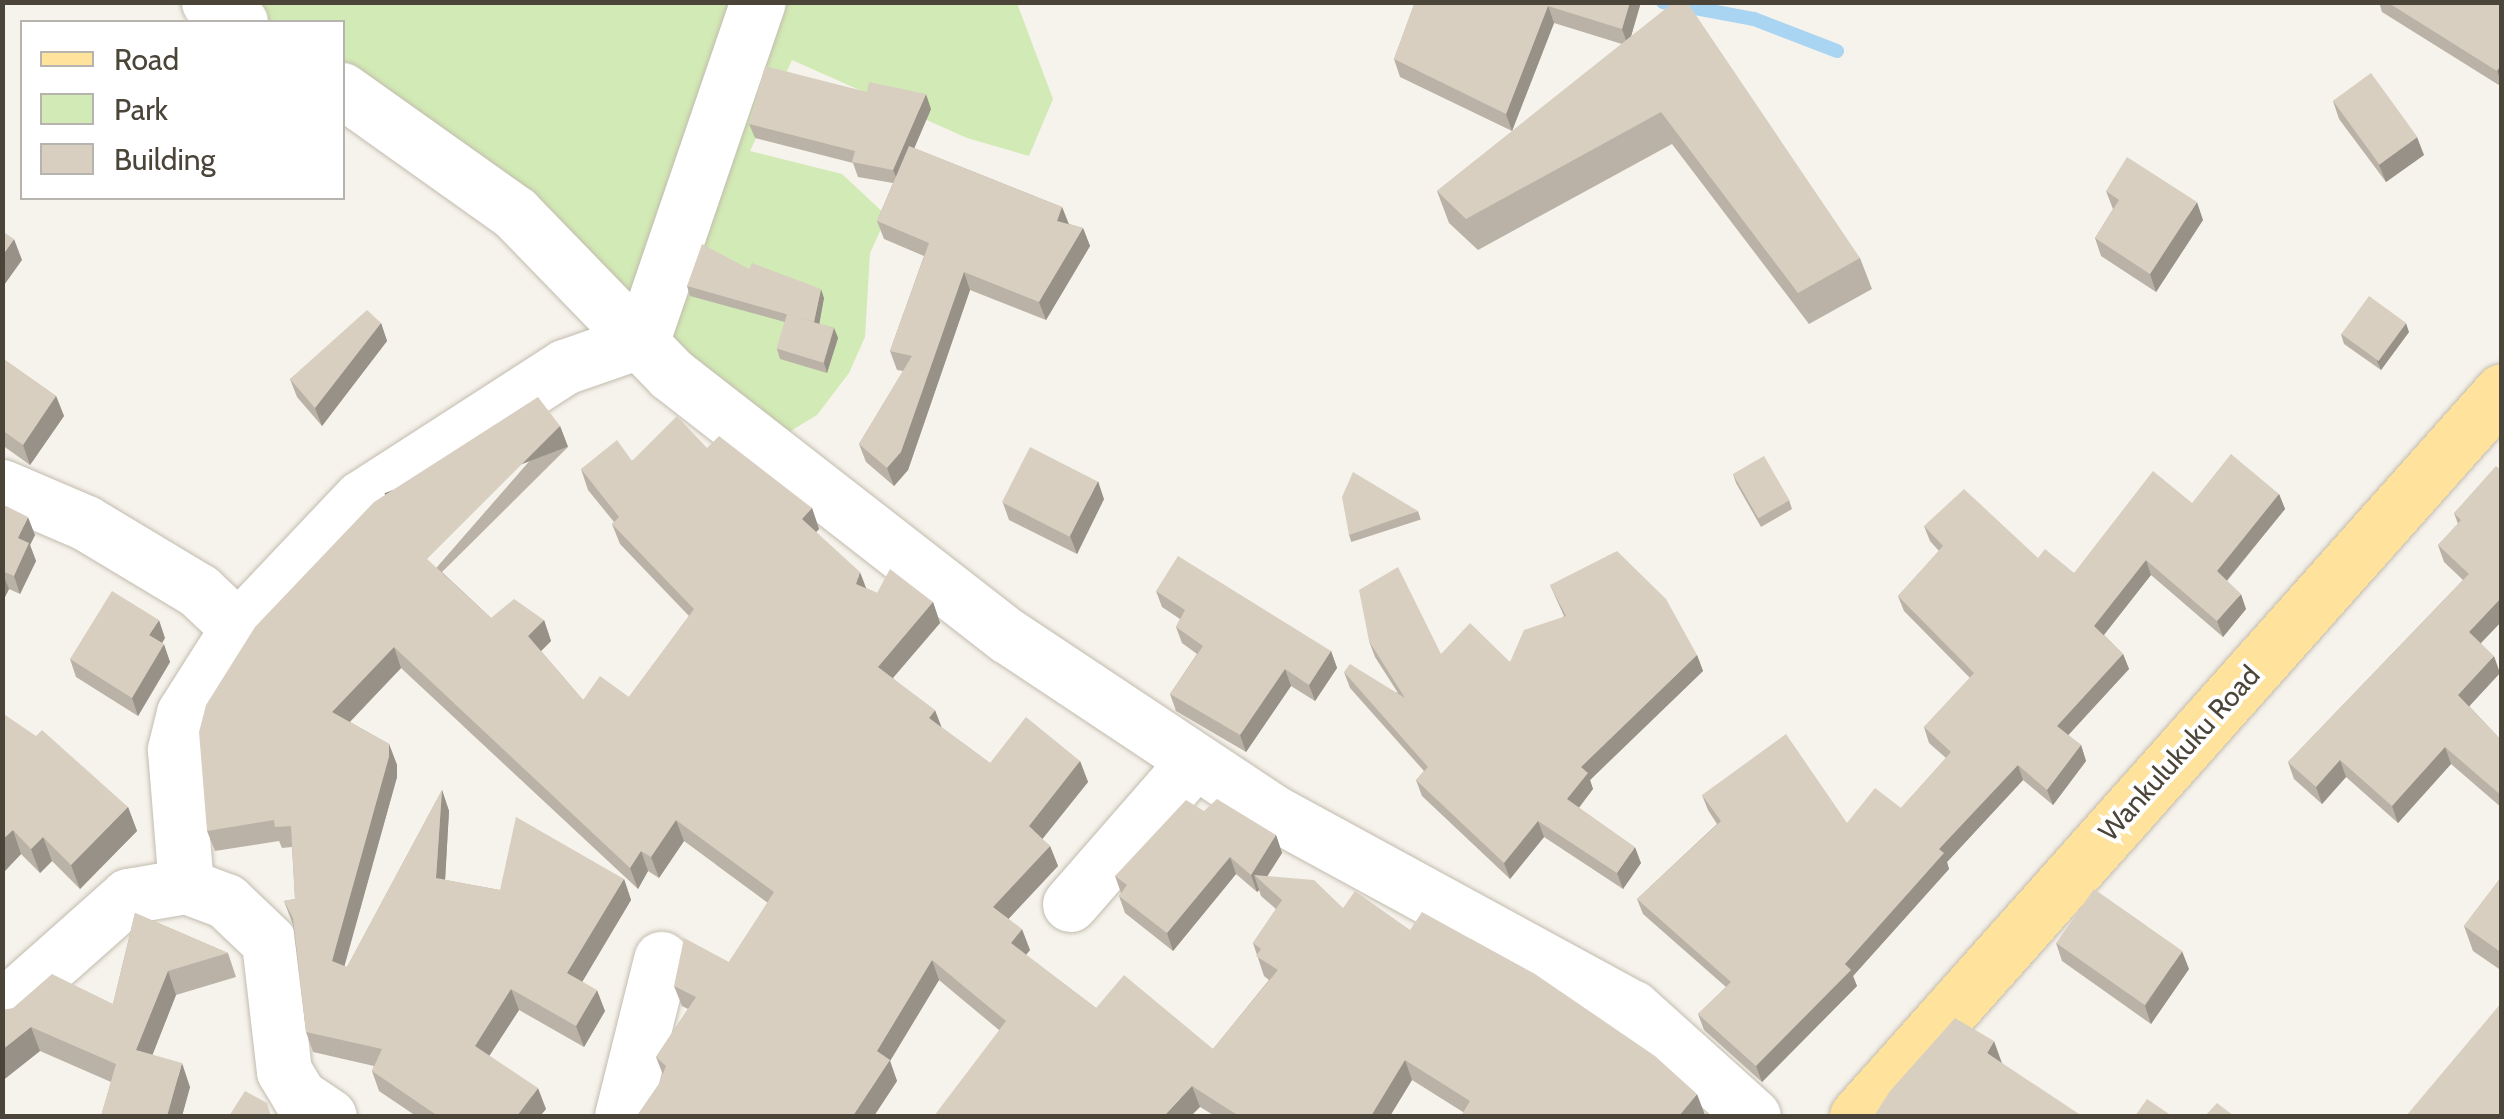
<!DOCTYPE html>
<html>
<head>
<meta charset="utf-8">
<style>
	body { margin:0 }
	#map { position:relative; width:2504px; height:1119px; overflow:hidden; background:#f6f3ec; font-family:Cabin,sans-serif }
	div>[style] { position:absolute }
	.green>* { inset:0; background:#d2eab5 }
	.stream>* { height:14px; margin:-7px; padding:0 7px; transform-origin:7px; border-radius:7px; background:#a9d4f2 }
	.roads { filter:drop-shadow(0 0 2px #c2bbae) drop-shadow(0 0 2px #c2bbae) }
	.minor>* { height:55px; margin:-27.5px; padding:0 27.5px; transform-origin:27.5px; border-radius:27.5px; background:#fff }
	.major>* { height:55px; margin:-27.5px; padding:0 27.5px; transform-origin:27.5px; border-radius:27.5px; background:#ffe39c }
	.wall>* { inset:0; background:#bab2a6; transform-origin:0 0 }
	.shaded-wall>* { inset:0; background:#979187; transform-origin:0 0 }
	.building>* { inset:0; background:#d8cfc1; transform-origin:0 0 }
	span { translate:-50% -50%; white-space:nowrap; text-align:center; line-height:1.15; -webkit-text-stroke:8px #fff; paint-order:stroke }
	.street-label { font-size:28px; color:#4b4439 }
	.frame { position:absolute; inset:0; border:5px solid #4b4439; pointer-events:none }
	.legend { position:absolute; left:20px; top:20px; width:325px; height:180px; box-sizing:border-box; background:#fff; border:2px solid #b7b4b0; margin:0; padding:12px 18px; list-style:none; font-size:30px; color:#4b4439 }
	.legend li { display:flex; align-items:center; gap:20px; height:50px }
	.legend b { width:50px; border:2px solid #b7b4b0 }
</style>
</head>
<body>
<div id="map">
	<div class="green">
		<div style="clip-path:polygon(235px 3px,1017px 3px,1053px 99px,1029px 156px,967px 138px,792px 60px,750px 151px,842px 174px,887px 216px,870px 253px,865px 337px,849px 373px,817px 415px,784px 435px,343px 76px,342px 22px,264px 22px)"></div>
	</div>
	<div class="stream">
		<div style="left:1663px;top:2px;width:93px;rotate:10.6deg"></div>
		<div style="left:1754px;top:19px;width:89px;rotate:21.1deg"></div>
	</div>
	<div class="roads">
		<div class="minor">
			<div style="left:209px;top:2px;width:37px;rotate:33deg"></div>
			<div style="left:342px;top:90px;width:212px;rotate:35.4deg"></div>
			<div style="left:515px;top:213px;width:224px;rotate:45.9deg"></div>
			<div style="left:671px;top:374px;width:427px;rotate:37.9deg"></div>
			<div style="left:1008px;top:636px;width:316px;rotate:33.6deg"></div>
			<div style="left:1271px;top:811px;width:412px;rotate:28.6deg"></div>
			<div style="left:1633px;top:1008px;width:161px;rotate:42deg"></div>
			<div style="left:2px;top:487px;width:91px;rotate:23.2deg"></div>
			<div style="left:86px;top:523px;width:132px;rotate:31deg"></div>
			<div style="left:199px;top:591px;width:54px;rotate:43.5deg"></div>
			<div style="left:238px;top:628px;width:101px;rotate:122.4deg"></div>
			<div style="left:184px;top:713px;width:38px;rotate:104deg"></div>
			<div style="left:175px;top:750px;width:136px;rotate:85.4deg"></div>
			<div style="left:238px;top:628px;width:179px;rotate:-46.6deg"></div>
			<div style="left:361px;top:498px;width:242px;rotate:-32.8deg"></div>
			<div style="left:564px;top:367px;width:83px;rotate:-19.1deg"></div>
			<div style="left:642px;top:340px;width:357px;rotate:-71.1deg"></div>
			<div style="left:1070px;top:904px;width:189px;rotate:-48.9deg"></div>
			<div style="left:2px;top:1008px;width:169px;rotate:-41.6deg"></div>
			<div style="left:128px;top:896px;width:59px;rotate:-9.8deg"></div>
			<div style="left:186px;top:886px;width:43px;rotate:20.6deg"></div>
			<div style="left:226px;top:901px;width:59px;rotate:43.6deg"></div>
			<div style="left:269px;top:942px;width:130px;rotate:83.4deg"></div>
			<div style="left:284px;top:1071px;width:29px;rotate:59deg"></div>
			<div style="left:299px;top:1096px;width:36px;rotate:34deg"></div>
			<div style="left:622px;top:1116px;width:162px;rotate:-76deg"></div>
		</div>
		<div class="major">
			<div style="left:1857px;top:1116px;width:970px;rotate:-48.34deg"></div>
		</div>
	</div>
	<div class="wall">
		<div style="clip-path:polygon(1415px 2px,1641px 2px,1631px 37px,1860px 258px,1872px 289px,1809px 324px,1672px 144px,1478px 250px,1449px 223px,1437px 191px,1622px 44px,1554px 23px,1512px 131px,1400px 77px,1394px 59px)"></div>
		<div style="clip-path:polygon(2379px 2px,2502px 2px,2502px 87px,2382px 12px)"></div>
		<div style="clip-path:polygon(2333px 101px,2424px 155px,2386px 182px,2339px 119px)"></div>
		<div style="clip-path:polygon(931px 109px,914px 148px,1062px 207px,1069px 224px,1083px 228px,1090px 246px,1046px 320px,970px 290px,908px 470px,894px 486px,866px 462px,859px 444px,903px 371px,897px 370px,890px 351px,924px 256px,884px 239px,877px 221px,893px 183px,858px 177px,853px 163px,755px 138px,749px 124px)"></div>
		<div style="clip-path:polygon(2106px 191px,2203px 220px,2156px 292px,2101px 256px,2095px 238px,2113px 209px)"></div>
		<div style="clip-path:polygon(749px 269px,824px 298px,819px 324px,834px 328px,838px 338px,827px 373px,780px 359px,777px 349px,785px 322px,690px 296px,687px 286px)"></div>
		<div style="clip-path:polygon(381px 323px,387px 341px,322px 426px,297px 397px,290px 379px)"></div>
		<div style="clip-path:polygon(2409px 332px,2381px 370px,2344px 344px,2341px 334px)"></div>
		<div style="clip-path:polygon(2px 358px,56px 396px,64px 416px,30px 465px,2px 445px)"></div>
		<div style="clip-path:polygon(560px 426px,568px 447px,442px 572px,491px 618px,544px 620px,551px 641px,541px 651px,583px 700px,629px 697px,689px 616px,620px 544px,612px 524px,614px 522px,588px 490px,581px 469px,707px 448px,812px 508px,819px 529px,816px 532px,866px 588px,877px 593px,933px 602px,940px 623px,893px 678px,941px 727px,990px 763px,1080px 761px,1088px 782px,1042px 839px,1050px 846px,1058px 866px,1008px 919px,1030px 950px,1026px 955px,1096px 1008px,1213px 1049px,1269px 980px,1264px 976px,1253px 943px,1276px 909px,1261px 896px,1259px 890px,1257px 892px,1236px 874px,1173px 951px,1125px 913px,1119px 896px,1121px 893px,1115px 876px,1204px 811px,1276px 835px,1282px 853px,1267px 876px,1343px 908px,1410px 930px,1705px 1115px,1463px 1112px,1412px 1080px,1390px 1116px,1215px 1116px,1200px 1107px,999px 1030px,939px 980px,890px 1061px,897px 1081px,874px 1116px,637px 1116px,659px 1084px,663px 1075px,656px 1057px,688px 1009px,682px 1006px,674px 986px,729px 962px,768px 903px,684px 841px,659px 878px,648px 871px,638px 889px,401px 668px,350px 722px,389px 744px,397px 765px,397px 777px,344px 966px,347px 967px,442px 790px,449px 811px,445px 880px,500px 890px,624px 879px,631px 900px,582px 982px,605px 1011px,584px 1047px,519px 1010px,489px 1056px,546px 1109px,540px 1116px,416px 1116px,379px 1091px,372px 1071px,374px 1066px,313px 1052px,306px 1032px,293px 925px,284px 901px,295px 899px,292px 847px,282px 848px,279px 841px,215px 851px,207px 831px)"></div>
		<div style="clip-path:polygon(2502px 471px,2502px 621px,2481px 643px,2500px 673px,2469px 706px,2502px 741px,2502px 808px,2451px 764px,2398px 823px,2346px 777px,2322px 804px,2294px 779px,2288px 762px,2463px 580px,2444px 562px,2438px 545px,2458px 524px,2454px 513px)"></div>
		<div style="clip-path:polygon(1733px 474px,1789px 500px,1792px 509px,1761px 527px,1736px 483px)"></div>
		<div style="clip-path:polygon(2279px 494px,2285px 509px,2227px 581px,2246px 609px,2223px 637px,2151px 575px,2104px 635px,2123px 654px,2129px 669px,2068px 735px,2081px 745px,2086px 761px,2053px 805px,2023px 780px,1947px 862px,1949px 869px,1853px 976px,1857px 986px,1762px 1082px,1704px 1030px,1698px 1014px,1726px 987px,1643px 914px,1637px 899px,1717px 824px,1708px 810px,1702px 795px,1847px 823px,1901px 808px,1946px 758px,1929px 743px,1924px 727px,1970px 678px,1904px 611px,1898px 596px,1939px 551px,1930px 541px,1924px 526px,2038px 558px,2074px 573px,2192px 503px)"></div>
		<div style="clip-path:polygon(1104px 499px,1077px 554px,1009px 520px,1003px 503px)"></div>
		<div style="clip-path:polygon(2px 504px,35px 535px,30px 545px,36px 561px,20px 594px,9px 589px,2px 603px)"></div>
		<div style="left:1418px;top:511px;width:9px;height:73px;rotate:72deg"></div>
		<div style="clip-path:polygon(1550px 585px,1697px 655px,1703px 671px,1590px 780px,1593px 789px,1579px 808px,1641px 863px,1623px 889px,1544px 837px,1510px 879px,1422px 796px,1416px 780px,1424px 771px,1350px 688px,1344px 672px,1398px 693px,1375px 657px,1369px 641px,1441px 654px,1510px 662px,1564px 616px)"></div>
		<div style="clip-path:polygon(1156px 591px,1331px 651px,1337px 668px,1315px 701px,1291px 686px,1246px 752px,1176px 711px,1170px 694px,1197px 654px,1182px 643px,1176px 627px,1180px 619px,1162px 607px)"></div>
		<div style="clip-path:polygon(165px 638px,162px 643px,170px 662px,138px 716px,76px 677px,70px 659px)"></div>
		<div style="clip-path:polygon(2px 713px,128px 807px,137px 831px,80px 889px,52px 861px,40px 873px,21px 854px,3px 873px)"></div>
		<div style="clip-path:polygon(2502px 876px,2502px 971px,2473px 951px,2464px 926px)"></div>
		<div style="clip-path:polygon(135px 913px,228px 953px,236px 977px,176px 995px,152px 1055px,190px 1087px,182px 1116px,101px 1116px,111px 1082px,40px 1051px,2px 1081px,2px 1010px,113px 1004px)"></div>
		<div style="clip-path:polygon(2056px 943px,2189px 969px,2151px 1024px,2062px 961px)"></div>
	</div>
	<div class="shaded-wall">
		<div style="clip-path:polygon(1630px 2px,1641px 2px,1628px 46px,1622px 29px)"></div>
		<div style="clip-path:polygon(1548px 6px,1554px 23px,1512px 131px,1506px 114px)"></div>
		<div style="clip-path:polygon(2502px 63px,2502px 85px,2497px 71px)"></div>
		<div style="clip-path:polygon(926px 94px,931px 109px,899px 184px,893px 170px)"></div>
		<div style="clip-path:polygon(2417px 137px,2424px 155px,2386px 182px,2379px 165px)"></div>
		<div style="clip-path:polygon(2197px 202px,2203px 220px,2156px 292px,2150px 274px)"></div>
		<div style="clip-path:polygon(1062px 207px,1069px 225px,1057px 221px)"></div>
		<div style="clip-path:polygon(1083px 228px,1090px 246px,1046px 320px,1039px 302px)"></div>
		<div style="clip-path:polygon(14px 239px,22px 260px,2px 288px,2px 256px)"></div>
		<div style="clip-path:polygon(964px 272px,970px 290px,908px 470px,894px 486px,887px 468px)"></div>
		<div style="clip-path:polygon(821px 289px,824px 298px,818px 331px,814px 322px)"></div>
		<div style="clip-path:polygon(381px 323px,387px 341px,322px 426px,315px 408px)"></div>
		<div style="clip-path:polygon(2406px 323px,2409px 332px,2381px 370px,2377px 361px)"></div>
		<div style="clip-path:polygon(834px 328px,838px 338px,827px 373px,824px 363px)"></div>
		<div style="clip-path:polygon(56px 396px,64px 416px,30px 465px,23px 445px)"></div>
		<div style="left:560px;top:426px;width:22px;height:188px;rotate:69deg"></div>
		<div style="clip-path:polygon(1098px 481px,1104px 499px,1077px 554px,1070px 536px)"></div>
		<div style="clip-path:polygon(2279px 494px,2285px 509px,2222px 586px,2217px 571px)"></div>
		<div style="clip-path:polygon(812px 508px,819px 529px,809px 539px,802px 519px)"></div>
		<div style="clip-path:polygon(28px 517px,35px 535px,30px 545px,36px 561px,20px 594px,14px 576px,18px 538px)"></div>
		<div style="clip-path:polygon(2146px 560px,2151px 575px,2099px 641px,2094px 626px)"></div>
		<div style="clip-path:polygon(2px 572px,9px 589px,2px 603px)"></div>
		<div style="clip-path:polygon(860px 572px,868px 593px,856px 584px)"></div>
		<div style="clip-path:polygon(2241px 594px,2246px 609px,2223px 637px,2217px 621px)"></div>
		<div style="clip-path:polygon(2502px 597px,2502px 621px,2475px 649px,2469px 632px)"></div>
		<div style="clip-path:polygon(933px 602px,940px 623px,885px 687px,878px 667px)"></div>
		<div style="clip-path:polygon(159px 620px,165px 638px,156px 653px,149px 635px)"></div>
		<div style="clip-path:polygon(544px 620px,551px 641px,536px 656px,528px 636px)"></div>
		<div style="clip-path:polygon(164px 644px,170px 662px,138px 716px,132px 698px)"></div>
		<div style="clip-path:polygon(394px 647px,401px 668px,340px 732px,332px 712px)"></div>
		<div style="clip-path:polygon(1331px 651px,1337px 668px,1315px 701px,1309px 685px)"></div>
		<div style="clip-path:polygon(2123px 654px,2129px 669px,2062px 742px,2057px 726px)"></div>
		<div style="clip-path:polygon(1697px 655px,1703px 671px,1590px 780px,1593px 789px,1573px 815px,1567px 799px,1581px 767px)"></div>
		<div style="clip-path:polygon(2494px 656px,2500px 673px,2464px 712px,2458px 695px)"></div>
		<div style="clip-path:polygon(1285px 669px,1291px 686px,1246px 752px,1240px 735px)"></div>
		<div style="clip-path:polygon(935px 710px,943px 731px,929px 718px)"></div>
		<div style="clip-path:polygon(389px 744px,397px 765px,397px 777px,340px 982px,332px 961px)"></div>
		<div style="clip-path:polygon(2081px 745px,2086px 761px,2053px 805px,2047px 790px)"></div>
		<div style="clip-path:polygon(2445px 747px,2451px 764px,2398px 823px,2392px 806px)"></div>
		<div style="clip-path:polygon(2340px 760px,2346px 777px,2322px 804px,2316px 787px)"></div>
		<div style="clip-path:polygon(1080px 761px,1088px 782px,1036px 847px,1029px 826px)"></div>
		<div style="clip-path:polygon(2018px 765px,2023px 780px,1947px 862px,1949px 869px,1853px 976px,1857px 986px,1762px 1082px,1756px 1066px,1939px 849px)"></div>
		<div style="clip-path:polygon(442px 790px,449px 811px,444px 899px,436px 878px)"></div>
		<div style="clip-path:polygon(128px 807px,137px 831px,80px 889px,71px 865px)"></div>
		<div style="clip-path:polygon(676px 820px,684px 841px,659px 878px,651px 857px)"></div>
		<div style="clip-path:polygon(1538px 821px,1544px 837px,1510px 879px,1504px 863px)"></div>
		<div style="clip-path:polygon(13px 830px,21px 854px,3px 873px,2px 840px)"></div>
		<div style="clip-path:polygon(1276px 835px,1282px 853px,1263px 883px,1254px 875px,1259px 890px,1257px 892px,1251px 875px)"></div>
		<div style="clip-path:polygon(43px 837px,52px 861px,40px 873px,31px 849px)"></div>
		<div style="clip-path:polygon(1050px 846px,1058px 866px,1000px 928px,993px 907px)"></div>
		<div style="clip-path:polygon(1635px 847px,1641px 863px,1623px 889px,1617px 873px)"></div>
		<div style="clip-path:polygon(641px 851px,648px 871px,638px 889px,630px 868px)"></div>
		<div style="clip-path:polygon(1230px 857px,1236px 874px,1173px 951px,1167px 933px)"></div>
		<div style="clip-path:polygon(624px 879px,631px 900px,575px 994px,567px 973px)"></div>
		<div style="clip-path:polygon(1022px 929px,1030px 950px,1018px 964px,1011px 943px)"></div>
		<div style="clip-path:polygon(2182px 951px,2189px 969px,2151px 1024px,2145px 1006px)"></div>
		<div style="clip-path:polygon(932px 960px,939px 980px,890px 1061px,897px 1081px,874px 1116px,853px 1116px,877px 1051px)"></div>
		<div style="clip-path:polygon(168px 971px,176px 995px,145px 1074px,136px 1050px)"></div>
		<div style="clip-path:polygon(511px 989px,519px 1010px,482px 1067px,475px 1046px)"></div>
		<div style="clip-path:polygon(597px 990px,605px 1011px,584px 1047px,576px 1026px)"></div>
		<div style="clip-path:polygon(31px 1027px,40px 1051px,2px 1081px,2px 1050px)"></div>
		<div style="clip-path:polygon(1994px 1041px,2003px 1066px,1987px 1053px)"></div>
		<div style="clip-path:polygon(1405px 1060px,1412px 1080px,1390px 1116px,1371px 1116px)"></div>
		<div style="clip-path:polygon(182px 1063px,190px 1087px,182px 1116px,167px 1116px)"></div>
		<div style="clip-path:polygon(1192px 1086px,1200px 1107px,1191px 1116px,1164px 1116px)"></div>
		<div style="clip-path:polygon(538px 1088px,546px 1109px,540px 1116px,517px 1116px)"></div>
		<div style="clip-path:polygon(1697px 1094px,1705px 1115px,1703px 1116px,1679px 1116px)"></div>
	</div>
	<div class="building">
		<div style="clip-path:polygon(1415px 2px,1630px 2px,1622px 29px,1548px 6px,1506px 114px,1394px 59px)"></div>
		<div style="clip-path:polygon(1674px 2px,1687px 2px,1860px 258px,1798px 293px,1661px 112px,1466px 219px,1437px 191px)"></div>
		<div style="clip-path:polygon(2387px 2px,2502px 2px,2502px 63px,2497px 71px)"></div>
		<div style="clip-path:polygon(765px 66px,867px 92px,869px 82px,926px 94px,893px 170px,852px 162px,855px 151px,749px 124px)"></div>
		<div style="left:2371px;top:73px;width:79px;height:47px;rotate:54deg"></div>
		<div style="clip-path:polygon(909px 146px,1062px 207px,1057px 221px,1083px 228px,1039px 302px,964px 272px,901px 452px,887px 468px,859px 444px,912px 356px,890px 351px,929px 243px,877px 221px)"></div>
		<div style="clip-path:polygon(2127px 157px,2197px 202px,2150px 274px,2095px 238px,2119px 200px,2106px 191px)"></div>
		<div style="clip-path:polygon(2px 231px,14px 239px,2px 256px)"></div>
		<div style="clip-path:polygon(702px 244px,749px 269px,752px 263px,821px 289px,814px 322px,687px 286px)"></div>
		<div style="left:2369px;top:296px;width:46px;height:47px;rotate:36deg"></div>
		<div style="clip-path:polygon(367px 310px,381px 323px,315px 408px,290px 379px)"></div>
		<div style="left:787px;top:314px;width:49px;height:36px;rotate:17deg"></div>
		<div style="clip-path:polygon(2px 358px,56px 396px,23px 445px,2px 430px)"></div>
		<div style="clip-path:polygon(538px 397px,560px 426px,427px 559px,491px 618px,514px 599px,544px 620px,528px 636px,583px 700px,600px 676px,629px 697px,694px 609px,612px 524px,619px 517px,581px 469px,617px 440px,632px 461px,677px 416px,707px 448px,719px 436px,812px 508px,802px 519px,860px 572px,856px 584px,877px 593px,890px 569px,933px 602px,878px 667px,935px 710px,929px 718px,990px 763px,1026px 717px,1080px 761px,1029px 826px,1050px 846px,993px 907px,1022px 929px,1011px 943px,1096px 1008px,1124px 975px,1213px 1049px,1278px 970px,1256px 956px,1261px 949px,1253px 943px,1282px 900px,1254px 875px,1314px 880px,1343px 908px,1355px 891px,1410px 930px,1422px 912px,1535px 974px,1655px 1056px,1697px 1094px,1679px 1116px,1461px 1116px,1470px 1101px,1405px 1060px,1371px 1116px,1239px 1116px,1192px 1086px,1164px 1116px,934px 1116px,1006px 1021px,932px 960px,877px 1051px,890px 1060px,853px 1116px,637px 1116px,659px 1084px,666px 1066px,656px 1057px,696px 997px,674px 986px,684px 938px,729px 962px,774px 892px,676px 820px,651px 857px,641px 851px,630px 868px,394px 647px,332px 712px,389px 744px,389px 757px,332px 961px,347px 967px,442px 790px,436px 878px,500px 890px,516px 817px,624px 879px,567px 973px,597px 990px,576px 1026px,511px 989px,475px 1046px,538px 1088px,517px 1116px,438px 1116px,372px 1071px,382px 1049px,306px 1032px,293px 918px,284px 901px,295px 899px,291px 826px,275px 827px,274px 820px,207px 831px,199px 732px,206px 705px,255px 627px,374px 502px)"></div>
		<div style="left:1030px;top:447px;width:76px;height:62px;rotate:27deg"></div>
		<div style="clip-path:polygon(2231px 454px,2279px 494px,2217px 571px,2241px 594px,2217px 621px,2146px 560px,2094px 626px,2123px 654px,2057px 726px,2081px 745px,2047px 790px,2018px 765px,1939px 849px,1944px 853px,1845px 964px,1851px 970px,1756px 1066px,1698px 1014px,1731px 982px,1637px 899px,1721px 821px,1702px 795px,1786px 734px,1847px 823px,1875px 788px,1901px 808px,1951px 752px,1924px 727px,1974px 673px,1898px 596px,1943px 546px,1924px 526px,1964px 489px,2038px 558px,2045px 549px,2074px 573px,2153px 471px,2192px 503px)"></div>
		<div style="left:1764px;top:456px;width:51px;height:36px;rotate:60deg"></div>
		<div style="clip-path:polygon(2496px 466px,2502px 471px,2502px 597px,2469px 632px,2494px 656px,2458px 695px,2502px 741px,2502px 796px,2445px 747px,2392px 806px,2340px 760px,2316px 787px,2288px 762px,2469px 574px,2438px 545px,2461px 520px,2454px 513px)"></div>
		<div style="clip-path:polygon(1353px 472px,1418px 511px,1349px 535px,1342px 497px)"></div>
		<div style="clip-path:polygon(2px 504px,28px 517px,18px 538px,29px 543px,14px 576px,2px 571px)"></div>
		<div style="clip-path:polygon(1617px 551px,1666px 599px,1697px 655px,1581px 767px,1588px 773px,1567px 799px,1635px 847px,1617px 873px,1538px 821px,1504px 863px,1416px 780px,1428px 767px,1344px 672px,1350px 664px,1405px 698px,1369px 641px,1359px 590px,1398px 567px,1441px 654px,1470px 623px,1510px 662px,1524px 630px,1566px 616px,1550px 585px)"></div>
		<div style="clip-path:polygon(1178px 556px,1331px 651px,1309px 685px,1285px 669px,1240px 735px,1170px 694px,1203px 646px,1176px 627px,1185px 610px,1156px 591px)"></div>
		<div style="clip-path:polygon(112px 591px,159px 620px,149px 635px,164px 644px,132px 698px,70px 659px)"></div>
		<div style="clip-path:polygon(2px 713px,36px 736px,42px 730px,128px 807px,71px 865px,43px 837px,31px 849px,13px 830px,2px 840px)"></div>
		<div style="clip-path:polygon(1217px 799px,1276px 835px,1251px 875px,1230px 857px,1167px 933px,1119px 896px,1127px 885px,1115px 876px,1186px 800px,1204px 811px)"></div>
		<div style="clip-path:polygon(2502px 876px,2502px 953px,2464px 926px)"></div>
		<div style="left:2094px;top:889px;width:108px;height:66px;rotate:35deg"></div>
		<div style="clip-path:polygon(135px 913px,228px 953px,168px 971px,136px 1050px,182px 1063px,167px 1116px,101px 1116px,116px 1064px,31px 1027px,2px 1050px,2px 1010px,13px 1008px,52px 974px,113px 1004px)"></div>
		<div style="clip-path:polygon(2502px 1002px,2502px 1116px,2406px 1116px)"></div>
		<div style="clip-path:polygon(1955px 1018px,1994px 1041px,1987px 1053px,2082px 1116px,1874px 1116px,1890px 1091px)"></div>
		<div style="clip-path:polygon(245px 1091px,267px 1103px,271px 1116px,229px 1116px)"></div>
		<div style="clip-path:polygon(2147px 1099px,2172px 1116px,2135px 1116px)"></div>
		<div style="clip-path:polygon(2217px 1103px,2234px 1116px,2205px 1116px)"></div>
	</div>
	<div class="street-label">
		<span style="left:2179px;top:753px;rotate:-48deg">Wankulukuku Road</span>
	</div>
	<div class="frame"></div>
	<ul class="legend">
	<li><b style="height:12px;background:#ffe39c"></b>Road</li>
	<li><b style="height:28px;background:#d2eab5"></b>Park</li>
	<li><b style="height:28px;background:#d8cfc1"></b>Building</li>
	</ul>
</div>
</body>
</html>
